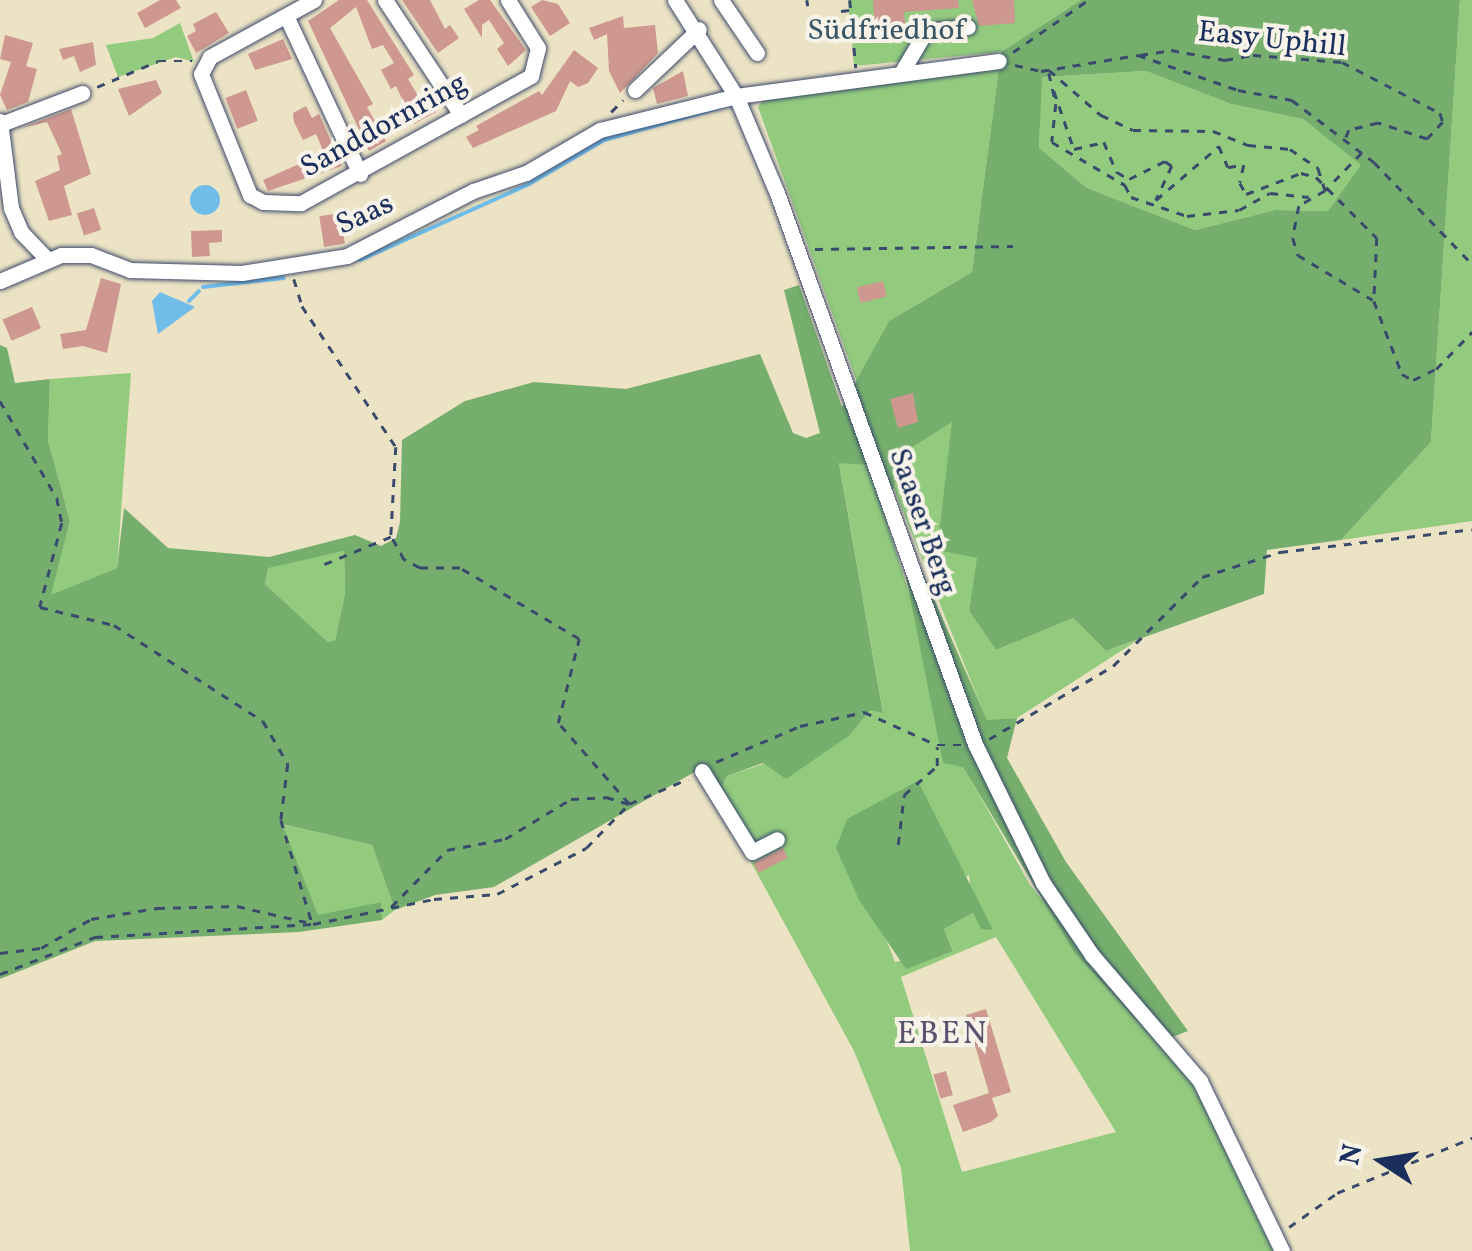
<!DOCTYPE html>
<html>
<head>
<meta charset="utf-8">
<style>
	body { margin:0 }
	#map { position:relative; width:1472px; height:1251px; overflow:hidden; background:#ece3c4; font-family:Vollkorn,serif }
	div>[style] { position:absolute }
	.green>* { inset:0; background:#93cb7e }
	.forest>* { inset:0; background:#76af6d }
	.water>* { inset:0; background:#70bdea }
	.round { border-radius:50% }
	.stream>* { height:4px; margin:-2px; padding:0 2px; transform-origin:2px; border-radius:2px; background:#70bdea }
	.building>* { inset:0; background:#ce978f; transform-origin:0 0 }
	.path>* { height:2.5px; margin-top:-1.25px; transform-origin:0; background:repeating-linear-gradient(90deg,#3a4a6d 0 8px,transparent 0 16px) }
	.roads { filter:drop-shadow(0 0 2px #3a4a6d) drop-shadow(0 0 2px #3a4a6d) }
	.minor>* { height:15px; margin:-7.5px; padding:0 7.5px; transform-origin:7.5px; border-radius:7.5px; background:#fff }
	span { translate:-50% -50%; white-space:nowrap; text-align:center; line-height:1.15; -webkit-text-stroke:8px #f7f3e8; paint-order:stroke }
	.park-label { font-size:30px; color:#395666 }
	.street-label { font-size:30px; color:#1b2f5e }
	.neighbourhood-label { font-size:32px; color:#5a536f; letter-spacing:2.5px }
	.north { position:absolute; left:1332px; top:1111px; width:100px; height:100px; -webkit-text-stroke:8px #f7f3e8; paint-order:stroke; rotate:282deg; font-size:28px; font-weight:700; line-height:40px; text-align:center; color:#1b2f5e }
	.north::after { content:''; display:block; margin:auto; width:35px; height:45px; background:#1b2f5e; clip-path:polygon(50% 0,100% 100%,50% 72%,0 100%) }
</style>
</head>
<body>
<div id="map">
	<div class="green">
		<div style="clip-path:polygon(848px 0,1081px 0,1001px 52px,854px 66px)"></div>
		<div style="clip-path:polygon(1460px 0,1472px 0,1472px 521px,1341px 540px,1431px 442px)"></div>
		<div style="clip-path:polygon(180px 23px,194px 62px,176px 57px,118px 77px,106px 45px,153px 38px)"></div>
		<div style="clip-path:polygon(999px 67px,972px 272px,889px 321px,857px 382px,758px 107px,764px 99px)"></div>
		<div style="clip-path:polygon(1146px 71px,1231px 104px,1303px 119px,1362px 165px,1328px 211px,1275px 210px,1195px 230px,1087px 188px,1039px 148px,1041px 77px)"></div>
		<div style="clip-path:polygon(131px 373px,117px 568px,50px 596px,70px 521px,48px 440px,50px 379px)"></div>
		<div style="clip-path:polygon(953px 421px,937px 549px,978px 558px,969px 611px,996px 650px,1073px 618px,1106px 651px,1138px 640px,1017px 718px,987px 721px,894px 489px,902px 454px)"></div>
		<div style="clip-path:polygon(evenodd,839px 462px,869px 465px,963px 766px,1030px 885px,1194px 1085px,1273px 1251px,910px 1251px,901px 1168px,854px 1051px,716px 798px,727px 776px,850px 735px,870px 709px,883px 712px,839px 462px,969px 875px,973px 913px,944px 929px,953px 950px,895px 962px,882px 929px,969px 875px,839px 462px,996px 937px,1116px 1132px,962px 1172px,901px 977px,996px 937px)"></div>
		<div style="clip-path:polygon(344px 551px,345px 594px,335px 640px,328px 642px,265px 584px,268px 567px)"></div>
		<div style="clip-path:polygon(281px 824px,372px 845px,395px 910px,382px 920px,381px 902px,318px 916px)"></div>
	</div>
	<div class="forest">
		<div style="clip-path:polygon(evenodd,1081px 0,1460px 0,1431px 442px,1341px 540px,1267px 550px,1264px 594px,1106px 651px,1073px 618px,996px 650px,969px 611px,977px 558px,937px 550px,952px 422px,902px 454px,894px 489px,869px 465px,839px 463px,883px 713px,870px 710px,850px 735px,786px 779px,763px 763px,727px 776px,716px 798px,698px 770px,494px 887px,435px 895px,395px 910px,372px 845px,282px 824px,318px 915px,381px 902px,382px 920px,299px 932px,95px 941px,0 979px,0 345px,7px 348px,15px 383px,50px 379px,48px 440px,70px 521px,51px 595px,117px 568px,124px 508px,168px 548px,269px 557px,355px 535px,381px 546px,396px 538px,400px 522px,402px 440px,465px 401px,534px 382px,626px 389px,760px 354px,793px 433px,806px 438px,820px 433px,784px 290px,799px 285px,842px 407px,889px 321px,972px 272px,1001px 52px,1081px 0,1146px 71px,1231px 104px,1303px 119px,1361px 165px,1328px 211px,1275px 210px,1195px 230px,1087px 188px,1039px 148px,1042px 77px,1146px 71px,1081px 0,344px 551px,345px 594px,335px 640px,328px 642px,265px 584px,268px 568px,344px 551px)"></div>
		<div style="clip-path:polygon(920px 567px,987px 720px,1017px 718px,1007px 758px,1066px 862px,1188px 1031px,1162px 1041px,1149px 1034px,1074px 952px,963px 767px,943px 763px,906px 577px)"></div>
		<div style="clip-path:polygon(918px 781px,993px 930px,981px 929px,973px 913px,944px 929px,953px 951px,906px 969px,859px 900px,836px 848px,847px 819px)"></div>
	</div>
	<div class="water">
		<div class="round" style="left:190px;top:185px;width:30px;height:30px"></div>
		<div style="clip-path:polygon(160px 292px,195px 307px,158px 334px,152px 301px)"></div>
	</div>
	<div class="stream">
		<div style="left:360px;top:260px;width:185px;rotate:-24.2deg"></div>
		<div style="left:529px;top:184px;width:87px;rotate:-30.4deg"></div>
		<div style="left:604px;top:140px;width:123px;rotate:-15.6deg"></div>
		<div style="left:203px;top:287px;width:81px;rotate:-6.4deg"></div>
		<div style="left:189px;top:301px;width:14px;rotate:-45deg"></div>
	</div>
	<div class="building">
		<div style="clip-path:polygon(160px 0,176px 0,181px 8px,145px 28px,137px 13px)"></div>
		<div style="clip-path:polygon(339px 0,367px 0,414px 75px,408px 79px,420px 99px,427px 95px,436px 112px,414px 124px,396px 86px,391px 89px,381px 70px,394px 63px,383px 45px,372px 49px,356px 7px,330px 28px,373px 104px,367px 107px,386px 141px,369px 151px,308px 21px)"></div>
		<div style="clip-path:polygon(402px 0,430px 0,445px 29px,450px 25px,459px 38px,438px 53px)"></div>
		<div style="clip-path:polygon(479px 0,490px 0,526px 50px,508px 66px,497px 49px,504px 43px,489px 20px,482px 25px,482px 38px,464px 9px)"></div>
		<div style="clip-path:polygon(542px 0,558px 4px,570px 23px,550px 36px,531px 7px)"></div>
		<div style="clip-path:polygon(873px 0,958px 0,959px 8px,904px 12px,906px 33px,875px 35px)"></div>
		<div style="clip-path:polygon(972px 0,1014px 0,1015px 23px,979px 26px)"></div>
		<div style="clip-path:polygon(216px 12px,229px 33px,196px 53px,187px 36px,196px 31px,193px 24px)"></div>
		<div style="clip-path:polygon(623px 16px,624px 28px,655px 25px,658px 53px,620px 93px,609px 71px,607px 34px,594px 40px,589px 28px)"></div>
		<div style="clip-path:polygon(5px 35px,33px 43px,26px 66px,37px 69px,28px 102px,7px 110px,0 95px,11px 62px,0 59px)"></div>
		<div style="clip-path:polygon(283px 39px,292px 59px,255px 70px,248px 54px)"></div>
		<div style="clip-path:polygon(93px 42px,96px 65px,80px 72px,74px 56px,63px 60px,59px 49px)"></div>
		<div style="clip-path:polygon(574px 50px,598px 68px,588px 83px,578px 87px,570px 81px,556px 111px,473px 148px,466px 137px,479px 130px,476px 126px,539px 91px,542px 95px)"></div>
		<div style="clip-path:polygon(683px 71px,688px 96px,657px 104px,653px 88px)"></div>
		<div style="clip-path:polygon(156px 80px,162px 93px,129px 116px,118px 89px)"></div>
		<div style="left:246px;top:90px;width:33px;height:22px;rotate:69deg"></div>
		<div style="clip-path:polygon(306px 106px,312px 118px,319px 114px,342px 166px,268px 191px,263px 180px,324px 153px,316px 134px,303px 140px,294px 122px,293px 113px)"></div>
		<div style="clip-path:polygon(71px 109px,91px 174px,64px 186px,72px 215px,49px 221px,35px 181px,60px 170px,57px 156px,62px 154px,47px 122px,22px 128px)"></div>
		<div style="left:94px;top:208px;width:23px;height:18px;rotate:72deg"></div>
		<div style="left:340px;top:213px;width:31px;height:21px;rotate:81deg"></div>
		<div style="clip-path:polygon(222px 230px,222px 242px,209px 243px,210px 256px,192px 257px,191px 231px)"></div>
		<div style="clip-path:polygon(101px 278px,121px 284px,107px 353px,83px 346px,63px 349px,60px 334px,86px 330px)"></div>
		<div style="left:883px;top:281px;width:16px;height:27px;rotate:76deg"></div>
		<div style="left:32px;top:307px;width:23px;height:32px;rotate:67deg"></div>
		<div style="clip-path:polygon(913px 393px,918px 422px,898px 428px,890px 399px)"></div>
		<div style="left:783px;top:848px;width:11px;height:33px;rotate:63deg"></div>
		<div style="clip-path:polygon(986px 1009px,1011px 1092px,992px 1098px,998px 1116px,991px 1122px,963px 1132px,953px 1105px,989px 1093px,966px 1015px)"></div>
		<div style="left:946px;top:1071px;width:25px;height:13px;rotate:74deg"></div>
	</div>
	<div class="path">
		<div style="left:807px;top:0;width:6px;rotate:81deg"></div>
		<div style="left:850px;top:0;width:68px;rotate:85deg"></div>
		<div style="left:841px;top:11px;width:9px;rotate:-6deg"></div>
		<div style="left:843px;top:37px;width:9px"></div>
		<div style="left:1013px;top:52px;width:91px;rotate:-34.7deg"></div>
		<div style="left:1140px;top:55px;width:31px;rotate:-9deg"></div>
		<div style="left:1171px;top:50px;width:55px;rotate:10.5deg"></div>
		<div style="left:1225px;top:60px;width:28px;rotate:-10deg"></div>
		<div style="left:1253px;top:55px;width:89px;rotate:4.5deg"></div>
		<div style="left:1342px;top:62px;width:110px;rotate:27.5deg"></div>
		<div style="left:1440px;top:113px;width:9px;rotate:72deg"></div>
		<div style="left:1443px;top:122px;width:23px;rotate:133deg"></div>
		<div style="left:1427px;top:139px;width:52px;rotate:-161.9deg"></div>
		<div style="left:1378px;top:123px;width:30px;rotate:166deg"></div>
		<div style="left:1349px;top:130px;width:11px;rotate:112deg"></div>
		<div style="left:1015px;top:65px;width:27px;rotate:13deg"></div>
		<div style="left:1041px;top:71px;width:98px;rotate:-9.4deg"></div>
		<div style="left:1138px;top:55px;width:106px;rotate:19.3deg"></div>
		<div style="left:1238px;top:90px;width:55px;rotate:10.5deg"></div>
		<div style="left:1292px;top:100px;width:103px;rotate:37.1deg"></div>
		<div style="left:1374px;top:162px;width:141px;rotate:46.1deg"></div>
		<div style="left:1049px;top:70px;width:69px;rotate:40.9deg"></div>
		<div style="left:1101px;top:115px;width:35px;rotate:25deg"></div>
		<div style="left:1133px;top:130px;width:80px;rotate:0.7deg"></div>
		<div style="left:1213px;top:131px;width:38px;rotate:22deg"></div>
		<div style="left:1248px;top:145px;width:42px;rotate:5.4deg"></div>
		<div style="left:1290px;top:149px;width:34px;rotate:34deg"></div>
		<div style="left:1318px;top:168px;width:23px;rotate:72deg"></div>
		<div style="left:1049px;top:73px;width:32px;rotate:77deg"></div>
		<div style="left:1056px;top:104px;width:38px;rotate:96deg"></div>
		<div style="left:1052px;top:142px;width:85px;rotate:30.5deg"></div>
		<div style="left:1125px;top:185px;width:13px;rotate:63deg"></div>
		<div style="left:1131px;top:197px;width:59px;rotate:18.7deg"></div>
		<div style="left:1187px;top:216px;width:52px;rotate:-6.6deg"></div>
		<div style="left:1239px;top:210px;width:35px;rotate:-29deg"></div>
		<div style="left:1270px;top:193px;width:39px;rotate:6deg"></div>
		<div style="left:97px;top:87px;width:66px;rotate:-23.1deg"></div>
		<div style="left:158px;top:61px;width:34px"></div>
		<div style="left:1054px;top:91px;width:61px;rotate:71deg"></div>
		<div style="left:1074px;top:149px;width:31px;rotate:-13deg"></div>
		<div style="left:1104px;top:142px;width:33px;rotate:67deg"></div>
		<div style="left:1117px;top:172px;width:14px;rotate:30deg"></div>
		<div style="left:1129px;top:179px;width:40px;rotate:-26.6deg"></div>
		<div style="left:1165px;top:161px;width:9px;rotate:36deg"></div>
		<div style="left:1172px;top:166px;width:38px;rotate:115deg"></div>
		<div style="left:1156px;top:200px;width:83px;rotate:-40.6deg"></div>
		<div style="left:1219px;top:146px;width:23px;rotate:67deg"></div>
		<div style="left:1228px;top:167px;width:16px;rotate:-7deg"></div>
		<div style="left:1244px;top:165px;width:18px;rotate:103deg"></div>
		<div style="left:1240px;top:183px;width:13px;rotate:61deg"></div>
		<div style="left:1246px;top:194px;width:59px;rotate:-20.9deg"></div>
		<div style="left:1301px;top:173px;width:16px;rotate:15deg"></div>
		<div style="left:1316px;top:177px;width:86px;rotate:45deg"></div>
		<div style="left:1377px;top:238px;width:63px;rotate:92.7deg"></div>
		<div style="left:1374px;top:301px;width:78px;rotate:69deg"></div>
		<div style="left:1402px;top:374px;width:13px;rotate:29deg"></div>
		<div style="left:1413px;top:380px;width:25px;rotate:-26deg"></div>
		<div style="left:1436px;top:369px;width:52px;rotate:-45.8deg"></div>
		<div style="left:611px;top:112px;width:17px;rotate:-45deg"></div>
		<div style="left:1362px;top:153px;width:53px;rotate:134.2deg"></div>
		<div style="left:1325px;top:191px;width:30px;rotate:150deg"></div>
		<div style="left:1299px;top:206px;width:33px;rotate:101deg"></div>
		<div style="left:1293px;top:238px;width:18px;rotate:74deg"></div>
		<div style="left:1298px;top:255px;width:87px;rotate:31deg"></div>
		<div style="left:815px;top:249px;width:198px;rotate:-0.9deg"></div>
		<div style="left:294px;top:279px;width:28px;rotate:73deg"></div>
		<div style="left:302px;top:306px;width:169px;rotate:56.3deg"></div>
		<div style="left:396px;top:447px;width:90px;rotate:93.2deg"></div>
		<div style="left:391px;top:537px;width:76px;rotate:157.5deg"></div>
		<div style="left:0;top:401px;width:113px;rotate:59.6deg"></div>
		<div style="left:57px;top:498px;width:25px;rotate:79deg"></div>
		<div style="left:62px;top:523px;width:87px;rotate:104.7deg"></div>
		<div style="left:40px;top:607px;width:76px;rotate:13.7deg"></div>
		<div style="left:114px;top:625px;width:177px;rotate:32.8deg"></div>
		<div style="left:263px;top:721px;width:50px;rotate:59.8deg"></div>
		<div style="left:288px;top:764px;width:56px;rotate:97.1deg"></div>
		<div style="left:281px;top:820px;width:108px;rotate:73.2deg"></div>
		<div style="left:989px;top:739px;width:144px;rotate:-30.5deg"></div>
		<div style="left:1113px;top:666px;width:126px;rotate:-45deg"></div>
		<div style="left:1202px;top:577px;width:82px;rotate:-17.8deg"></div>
		<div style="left:1280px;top:552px;width:193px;rotate:-6.8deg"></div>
		<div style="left:716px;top:762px;width:91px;rotate:-23.2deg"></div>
		<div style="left:800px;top:726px;width:66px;rotate:-12.3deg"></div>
		<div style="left:864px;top:712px;width:80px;rotate:24.3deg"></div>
		<div style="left:937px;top:745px;width:25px"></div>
		<div style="left:898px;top:845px;width:50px;rotate:-83.2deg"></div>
		<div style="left:904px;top:795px;width:44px;rotate:-41.3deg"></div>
		<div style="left:937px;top:766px;width:19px;rotate:-90deg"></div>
		<div style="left:391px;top:907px;width:80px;rotate:-45.5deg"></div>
		<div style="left:447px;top:850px;width:59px;rotate:-10.7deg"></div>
		<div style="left:505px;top:839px;width:77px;rotate:-31.2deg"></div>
		<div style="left:571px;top:799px;width:35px;rotate:-3deg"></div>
		<div style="left:606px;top:797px;width:24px;rotate:17deg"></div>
		<div style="left:629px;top:804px;width:108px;rotate:-131.2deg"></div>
		<div style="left:558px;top:723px;width:87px;rotate:-76deg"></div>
		<div style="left:579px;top:639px;width:139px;rotate:-149.2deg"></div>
		<div style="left:460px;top:568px;width:40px;rotate:180deg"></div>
		<div style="left:420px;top:568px;width:18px;rotate:-153deg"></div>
		<div style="left:404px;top:560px;width:26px;rotate:-119deg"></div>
		<div style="left:0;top:953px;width:41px;rotate:-7deg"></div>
		<div style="left:41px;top:948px;width:58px;rotate:-30.1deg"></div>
		<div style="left:91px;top:919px;width:67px;rotate:-9.5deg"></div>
		<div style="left:157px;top:908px;width:80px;rotate:-1.4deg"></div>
		<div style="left:237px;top:906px;width:71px;rotate:13.1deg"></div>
		<div style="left:0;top:974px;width:102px;rotate:-21.3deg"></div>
		<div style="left:95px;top:937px;width:218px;rotate:-3.4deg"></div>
		<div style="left:313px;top:924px;width:124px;rotate:-11.7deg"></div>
		<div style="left:434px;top:899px;width:63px;rotate:-4.5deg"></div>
		<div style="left:497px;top:894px;width:100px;rotate:-27.3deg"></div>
		<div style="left:586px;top:848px;width:62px;rotate:-45.7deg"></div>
		<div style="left:629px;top:804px;width:64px;rotate:-23deg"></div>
		<div style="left:1289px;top:1227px;width:59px;rotate:-35.3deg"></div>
		<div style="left:1337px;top:1193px;width:146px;rotate:-22.2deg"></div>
	</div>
	<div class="roads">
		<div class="minor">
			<div style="left:314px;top:0;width:119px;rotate:151.3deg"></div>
			<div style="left:210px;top:57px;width:19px;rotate:118deg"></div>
			<div style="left:201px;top:74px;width:131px;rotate:68deg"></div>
			<div style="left:250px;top:195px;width:15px;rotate:28deg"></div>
			<div style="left:263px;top:202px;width:38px;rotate:2deg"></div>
			<div style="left:301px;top:203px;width:263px;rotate:-28.9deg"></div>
			<div style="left:531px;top:76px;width:29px;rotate:-76deg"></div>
			<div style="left:538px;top:48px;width:57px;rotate:-122deg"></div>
			<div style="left:385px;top:0;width:138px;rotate:56.5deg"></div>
			<div style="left:675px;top:0;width:114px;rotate:57.6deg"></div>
			<div style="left:736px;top:96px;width:105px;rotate:67.1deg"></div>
			<div style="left:777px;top:193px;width:585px;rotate:70.23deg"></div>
			<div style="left:975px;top:744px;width:155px;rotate:63.9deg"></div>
			<div style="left:1043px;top:883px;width:87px;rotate:55.8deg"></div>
			<div style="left:1092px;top:955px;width:166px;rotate:49.4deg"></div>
			<div style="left:1200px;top:1081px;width:189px;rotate:64.2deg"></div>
			<div style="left:721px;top:0;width:64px;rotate:55.8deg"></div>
			<div style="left:288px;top:20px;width:170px;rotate:64.9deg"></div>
			<div style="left:901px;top:73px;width:49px;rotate:-59.2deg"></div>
			<div style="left:926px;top:31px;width:42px;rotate:-5.4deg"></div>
			<div style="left:635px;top:90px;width:88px;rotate:-43.6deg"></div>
			<div style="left:0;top:121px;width:88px;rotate:82.8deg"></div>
			<div style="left:11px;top:208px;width:26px;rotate:67deg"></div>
			<div style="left:21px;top:232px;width:37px;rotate:46deg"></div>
			<div style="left:1px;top:124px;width:87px;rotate:-20.9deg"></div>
			<div style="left:0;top:281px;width:66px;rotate:-23.1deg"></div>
			<div style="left:61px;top:255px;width:30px"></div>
			<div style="left:91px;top:255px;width:42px;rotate:21deg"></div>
			<div style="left:130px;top:270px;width:112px;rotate:1.5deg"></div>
			<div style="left:242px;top:273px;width:106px;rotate:-9.2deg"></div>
			<div style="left:347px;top:256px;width:142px;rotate:-27.3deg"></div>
			<div style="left:473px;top:191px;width:56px;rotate:-18.8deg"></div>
			<div style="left:526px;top:173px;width:86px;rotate:-30.2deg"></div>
			<div style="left:600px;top:130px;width:140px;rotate:-14deg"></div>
			<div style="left:736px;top:96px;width:265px;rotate:-7.6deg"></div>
			<div style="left:702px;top:771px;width:95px;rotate:58.3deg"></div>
			<div style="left:752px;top:852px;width:28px;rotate:-27deg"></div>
		</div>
	</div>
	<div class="park-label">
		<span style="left:886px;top:31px">Südfriedhof</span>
	</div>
	<div class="street-label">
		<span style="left:1272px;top:40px;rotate:6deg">Easy Uphill</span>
		<span style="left:384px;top:126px;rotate:-29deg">Sanddornring</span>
		<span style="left:365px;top:215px;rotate:-25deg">Saas</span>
		<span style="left:922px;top:522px;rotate:71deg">Saaser Berg</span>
	</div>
	<div class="neighbourhood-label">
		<span style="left:943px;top:1035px">EBEN</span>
	</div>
	<div class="north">N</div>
</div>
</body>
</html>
